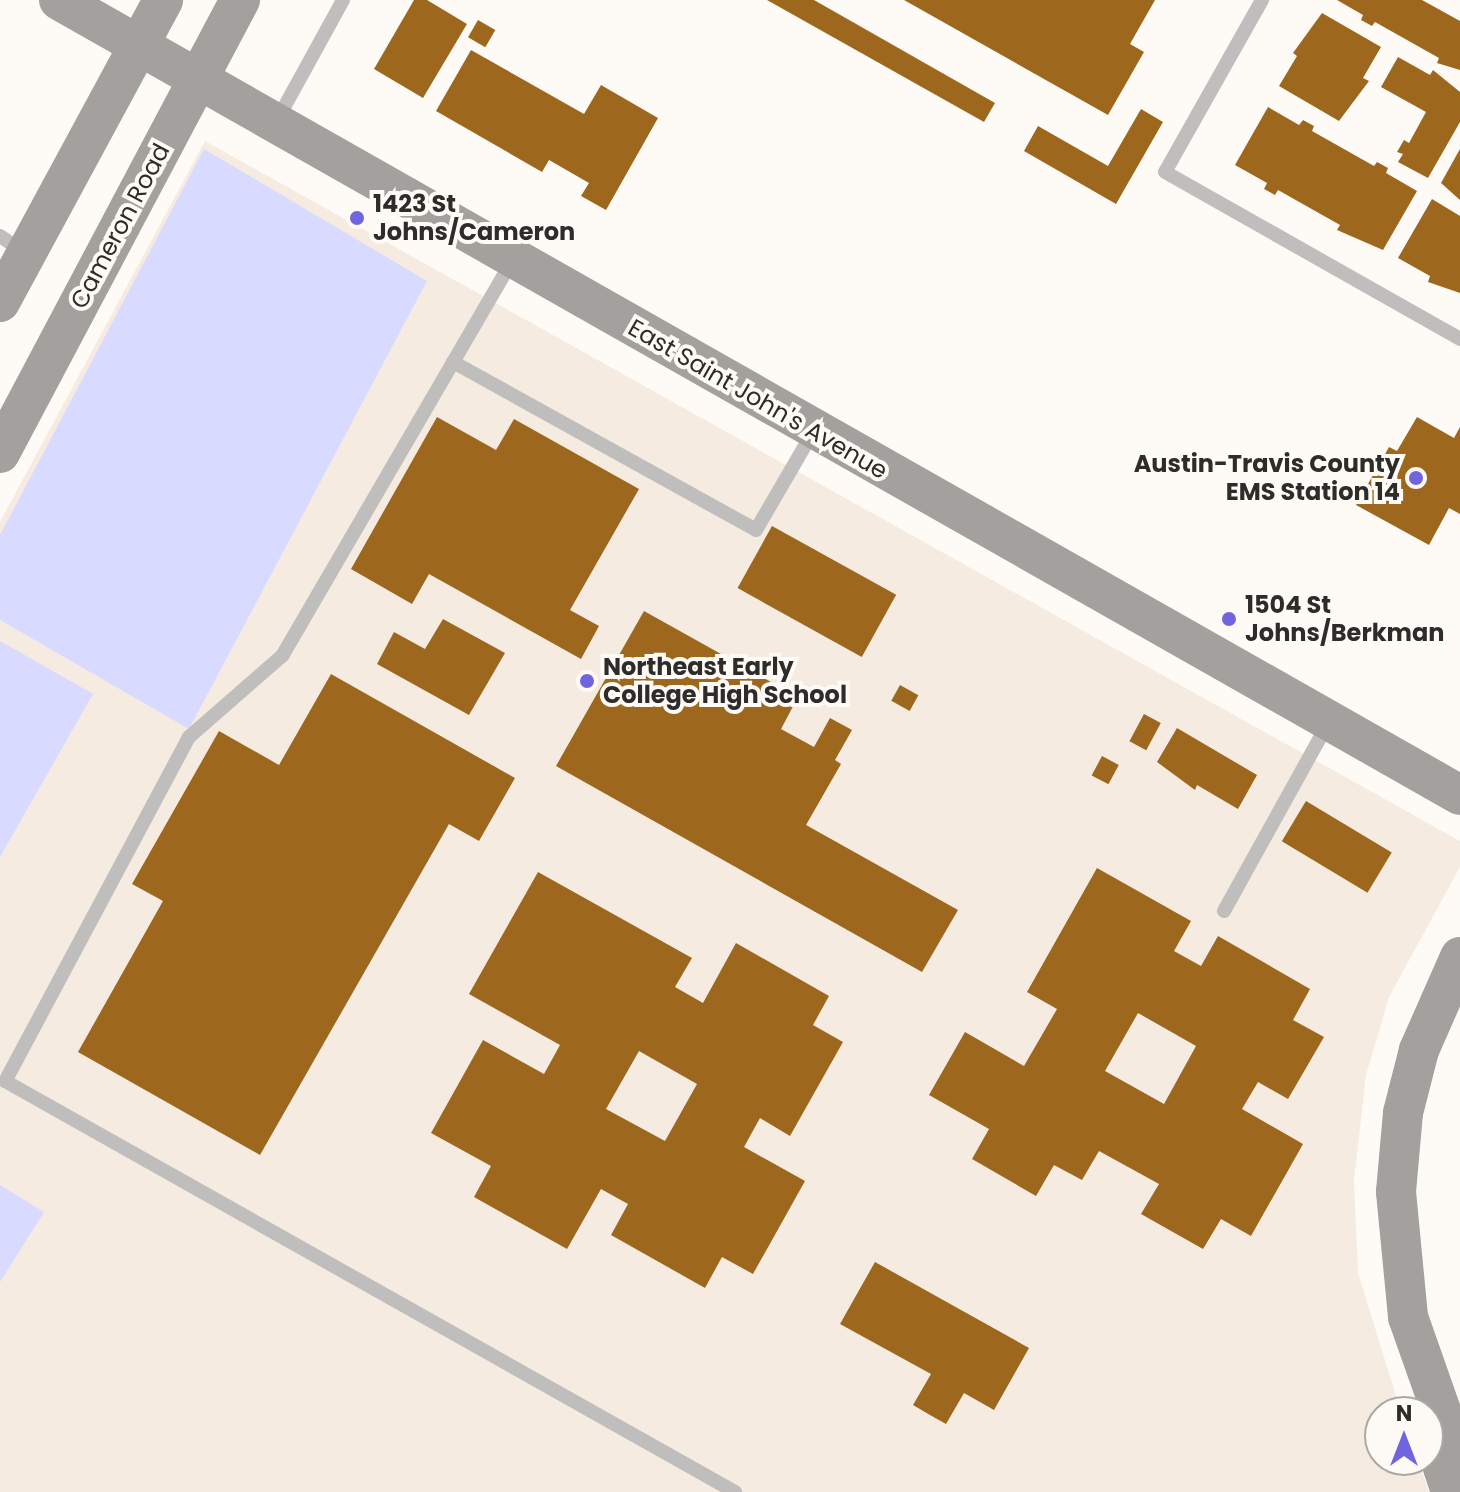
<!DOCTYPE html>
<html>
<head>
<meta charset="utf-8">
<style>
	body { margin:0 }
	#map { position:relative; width:1460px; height:1492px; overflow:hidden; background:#fefaf5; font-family:Poppins,sans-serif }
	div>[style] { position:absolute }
	.built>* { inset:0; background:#f5ebe1 }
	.green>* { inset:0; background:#d9daff }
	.building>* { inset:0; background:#9d681e; transform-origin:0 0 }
	.lane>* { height:14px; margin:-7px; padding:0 7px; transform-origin:7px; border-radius:7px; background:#c0bebc }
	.secondary>* { height:40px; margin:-20px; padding:0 20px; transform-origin:20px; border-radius:20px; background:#a3a09d }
	.dots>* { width:22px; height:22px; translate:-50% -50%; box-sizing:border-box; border:4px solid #fefaf5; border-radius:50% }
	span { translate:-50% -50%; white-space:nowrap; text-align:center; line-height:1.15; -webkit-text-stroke:8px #fefaf5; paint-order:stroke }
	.poi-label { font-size:24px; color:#2e2c2b; font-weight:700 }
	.left { translate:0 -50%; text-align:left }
	.right { translate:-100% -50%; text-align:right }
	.street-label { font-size:24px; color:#2e2c2b }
	.north { position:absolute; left:1364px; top:1396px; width:80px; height:80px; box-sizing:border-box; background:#fefaf5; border:2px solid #aba8a4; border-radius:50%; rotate:0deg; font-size:22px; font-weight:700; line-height:32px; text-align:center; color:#2e2c2b }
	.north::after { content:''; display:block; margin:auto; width:28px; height:36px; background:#7165df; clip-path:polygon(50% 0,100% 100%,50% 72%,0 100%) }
</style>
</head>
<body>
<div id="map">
	<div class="built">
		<div style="clip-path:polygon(205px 141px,1460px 841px,1460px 867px,1389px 997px,1366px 1075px,1354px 1180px,1358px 1273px,1401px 1412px,1380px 1412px,1380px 1460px,1418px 1460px,1429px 1492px,0 1492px,0 522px)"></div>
	</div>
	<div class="green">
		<div style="clip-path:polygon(204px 149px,427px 281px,189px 729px,0 620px,0 535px)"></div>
		<div style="clip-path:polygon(0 641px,93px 694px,0 857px)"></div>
		<div style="clip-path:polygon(0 1185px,44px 1212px,0 1282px)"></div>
	</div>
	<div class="building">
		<div style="clip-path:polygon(414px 0,427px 0,467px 24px,423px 98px,374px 69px)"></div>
		<div style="clip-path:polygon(767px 0,814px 0,995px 103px,984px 122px)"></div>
		<div style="clip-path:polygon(904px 0,1155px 0,1130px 44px,1144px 52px,1108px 115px)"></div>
		<div style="clip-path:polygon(1337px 0,1422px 0,1460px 21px,1460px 70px,1437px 63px,1439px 58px,1375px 22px,1372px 26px,1361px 20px,1363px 15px)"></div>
		<div style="clip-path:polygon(1322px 13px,1381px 47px,1363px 78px,1369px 81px,1339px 121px,1279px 86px,1297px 56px,1293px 53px)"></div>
		<div style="left:478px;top:20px;width:20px;height:20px;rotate:30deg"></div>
		<div style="clip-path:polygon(471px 50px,584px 114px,601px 85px,658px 118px,606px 210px,581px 196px,589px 183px,549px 160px,542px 172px,436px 111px)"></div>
		<div style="clip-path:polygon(1398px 57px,1430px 75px,1433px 70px,1460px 92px,1460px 122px,1428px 178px,1398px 162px,1403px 154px,1397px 152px,1404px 140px,1409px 143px,1426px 112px,1381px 87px)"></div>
		<div style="clip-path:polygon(1268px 107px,1299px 125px,1303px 120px,1314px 126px,1312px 131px,1374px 166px,1377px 162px,1388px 168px,1386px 173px,1417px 191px,1383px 250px,1337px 230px,1340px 225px,1278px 190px,1275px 195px,1264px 189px,1267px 183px,1235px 165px)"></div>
		<div style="clip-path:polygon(1141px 109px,1163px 122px,1116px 204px,1024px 151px,1038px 126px,1108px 166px)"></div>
		<div style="clip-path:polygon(1460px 149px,1460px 200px,1441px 183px)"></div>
		<div style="clip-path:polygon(1432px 199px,1460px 216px,1460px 293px,1428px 282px,1430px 276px,1398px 258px)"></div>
		<div style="clip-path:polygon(437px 417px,496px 450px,514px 419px,639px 489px,570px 610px,599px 626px,581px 659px,429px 574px,412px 604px,351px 569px)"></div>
		<div style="clip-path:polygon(1417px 417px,1454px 438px,1460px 427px,1460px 514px,1449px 508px,1429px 545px,1356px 505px,1389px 447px,1397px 451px)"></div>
		<div style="left:772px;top:526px;width:142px;height:71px;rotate:29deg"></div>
		<div style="clip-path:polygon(644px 611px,798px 697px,781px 729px,814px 747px,830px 718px,852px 730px,835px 760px,841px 764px,806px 825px,958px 910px,922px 972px,556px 766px)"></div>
		<div style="clip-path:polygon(443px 619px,505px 653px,469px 715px,377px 664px,394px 632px,425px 649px)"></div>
		<div style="clip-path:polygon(331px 674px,515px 778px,479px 841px,449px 824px,260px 1155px,78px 1052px,163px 901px,132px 884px,219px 731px,279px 765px)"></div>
		<div style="left:900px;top:685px;width:21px;height:18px;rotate:29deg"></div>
		<div style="left:1144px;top:714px;width:19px;height:31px;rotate:28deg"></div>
		<div style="clip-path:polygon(1177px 728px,1257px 775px,1238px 809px,1197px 785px,1195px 790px,1157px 762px)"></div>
		<div style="left:1102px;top:756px;width:19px;height:22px;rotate:28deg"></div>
		<div style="left:1306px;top:801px;width:100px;height:47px;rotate:31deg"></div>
		<div style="clip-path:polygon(evenodd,1097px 868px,1191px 921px,1174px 951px,1201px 966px,1218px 936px,1310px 989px,1293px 1020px,1324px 1037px,1288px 1099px,1258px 1082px,1242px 1109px,1303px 1144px,1251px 1236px,1221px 1219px,1203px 1249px,1141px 1214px,1159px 1184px,1099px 1151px,1082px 1180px,1054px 1165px,1036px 1196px,972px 1159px,989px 1129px,929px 1095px,965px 1032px,1024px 1066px,1057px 1009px,1027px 992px,1097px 868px,1138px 1013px,1196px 1046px,1164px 1104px,1105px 1071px,1138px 1013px)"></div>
		<div style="clip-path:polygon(evenodd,538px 872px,692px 958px,675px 987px,703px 1003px,736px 943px,829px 996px,813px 1025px,843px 1042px,790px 1136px,760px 1118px,744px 1147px,805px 1181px,753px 1274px,722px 1257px,705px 1288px,611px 1235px,628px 1204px,601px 1189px,567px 1249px,474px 1197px,491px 1166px,431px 1133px,483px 1040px,544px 1074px,560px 1045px,469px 994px,538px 872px,639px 1051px,697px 1084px,665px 1141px,606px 1109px,639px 1051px)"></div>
		<div style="clip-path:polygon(875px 1262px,1029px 1348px,994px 1410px,964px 1393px,946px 1424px,930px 1415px,913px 1405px,931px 1374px,840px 1324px)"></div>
	</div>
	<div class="lane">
		<div style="left:1262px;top:0;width:197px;rotate:119.4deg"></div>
		<div style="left:1165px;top:172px;width:339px;rotate:29.5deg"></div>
		<div style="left:276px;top:122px;width:139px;rotate:-61.2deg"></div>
		<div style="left:0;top:236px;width:30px;rotate:34deg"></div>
		<div style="left:512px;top:261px;width:456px;rotate:120.2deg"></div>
		<div style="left:283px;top:655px;width:125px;rotate:138.9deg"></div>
		<div style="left:189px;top:737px;width:390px;rotate:118.1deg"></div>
		<div style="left:5px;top:1081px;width:838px;rotate:29.38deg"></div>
		<div style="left:453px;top:362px;width:346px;rotate:29deg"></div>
		<div style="left:756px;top:530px;width:113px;rotate:-59.8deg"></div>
		<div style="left:1224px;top:911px;width:215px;rotate:-61deg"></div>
	</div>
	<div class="secondary">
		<div style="left:59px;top:0;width:1611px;rotate:29.57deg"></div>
		<div style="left:0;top:302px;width:343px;rotate:-61.6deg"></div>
		<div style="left:0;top:453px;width:513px;rotate:-62.09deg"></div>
		<div style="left:1460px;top:957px;width:102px;rotate:113.8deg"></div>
		<div style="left:1419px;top:1050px;width:65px;rotate:104.3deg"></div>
		<div style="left:1403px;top:1113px;width:79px;rotate:95.1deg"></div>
		<div style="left:1396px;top:1192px;width:126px;rotate:84.5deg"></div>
		<div style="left:1408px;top:1317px;width:129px;rotate:70.6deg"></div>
		<div style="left:1451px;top:1439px;width:13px;rotate:45deg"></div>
		<div style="left:1451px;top:1492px;width:25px;rotate:-108deg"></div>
		<div style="left:1443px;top:1468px;width:30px;rotate:-75deg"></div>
	</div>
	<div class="dots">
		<div style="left:357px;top:218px;background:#7165df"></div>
		<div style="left:1416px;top:478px;background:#7165df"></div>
		<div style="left:1229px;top:619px;background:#7165df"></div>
		<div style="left:587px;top:681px;background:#7165df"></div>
	</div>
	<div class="poi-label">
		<span class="left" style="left:373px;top:218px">1423 St<br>Johns/Cameron</span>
		<span class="right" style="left:1400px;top:478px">Austin-Travis County<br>EMS Station 14</span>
		<span class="left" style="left:1245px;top:619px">1504 St<br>Johns/Berkman</span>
		<span class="left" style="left:603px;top:681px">Northeast Early<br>College High School</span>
	</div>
	<div class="street-label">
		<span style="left:120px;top:226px;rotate:-62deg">Cameron Road</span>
		<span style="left:758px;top:399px;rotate:30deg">East Saint John's Avenue</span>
	</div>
	<div class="north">N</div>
</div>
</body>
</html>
